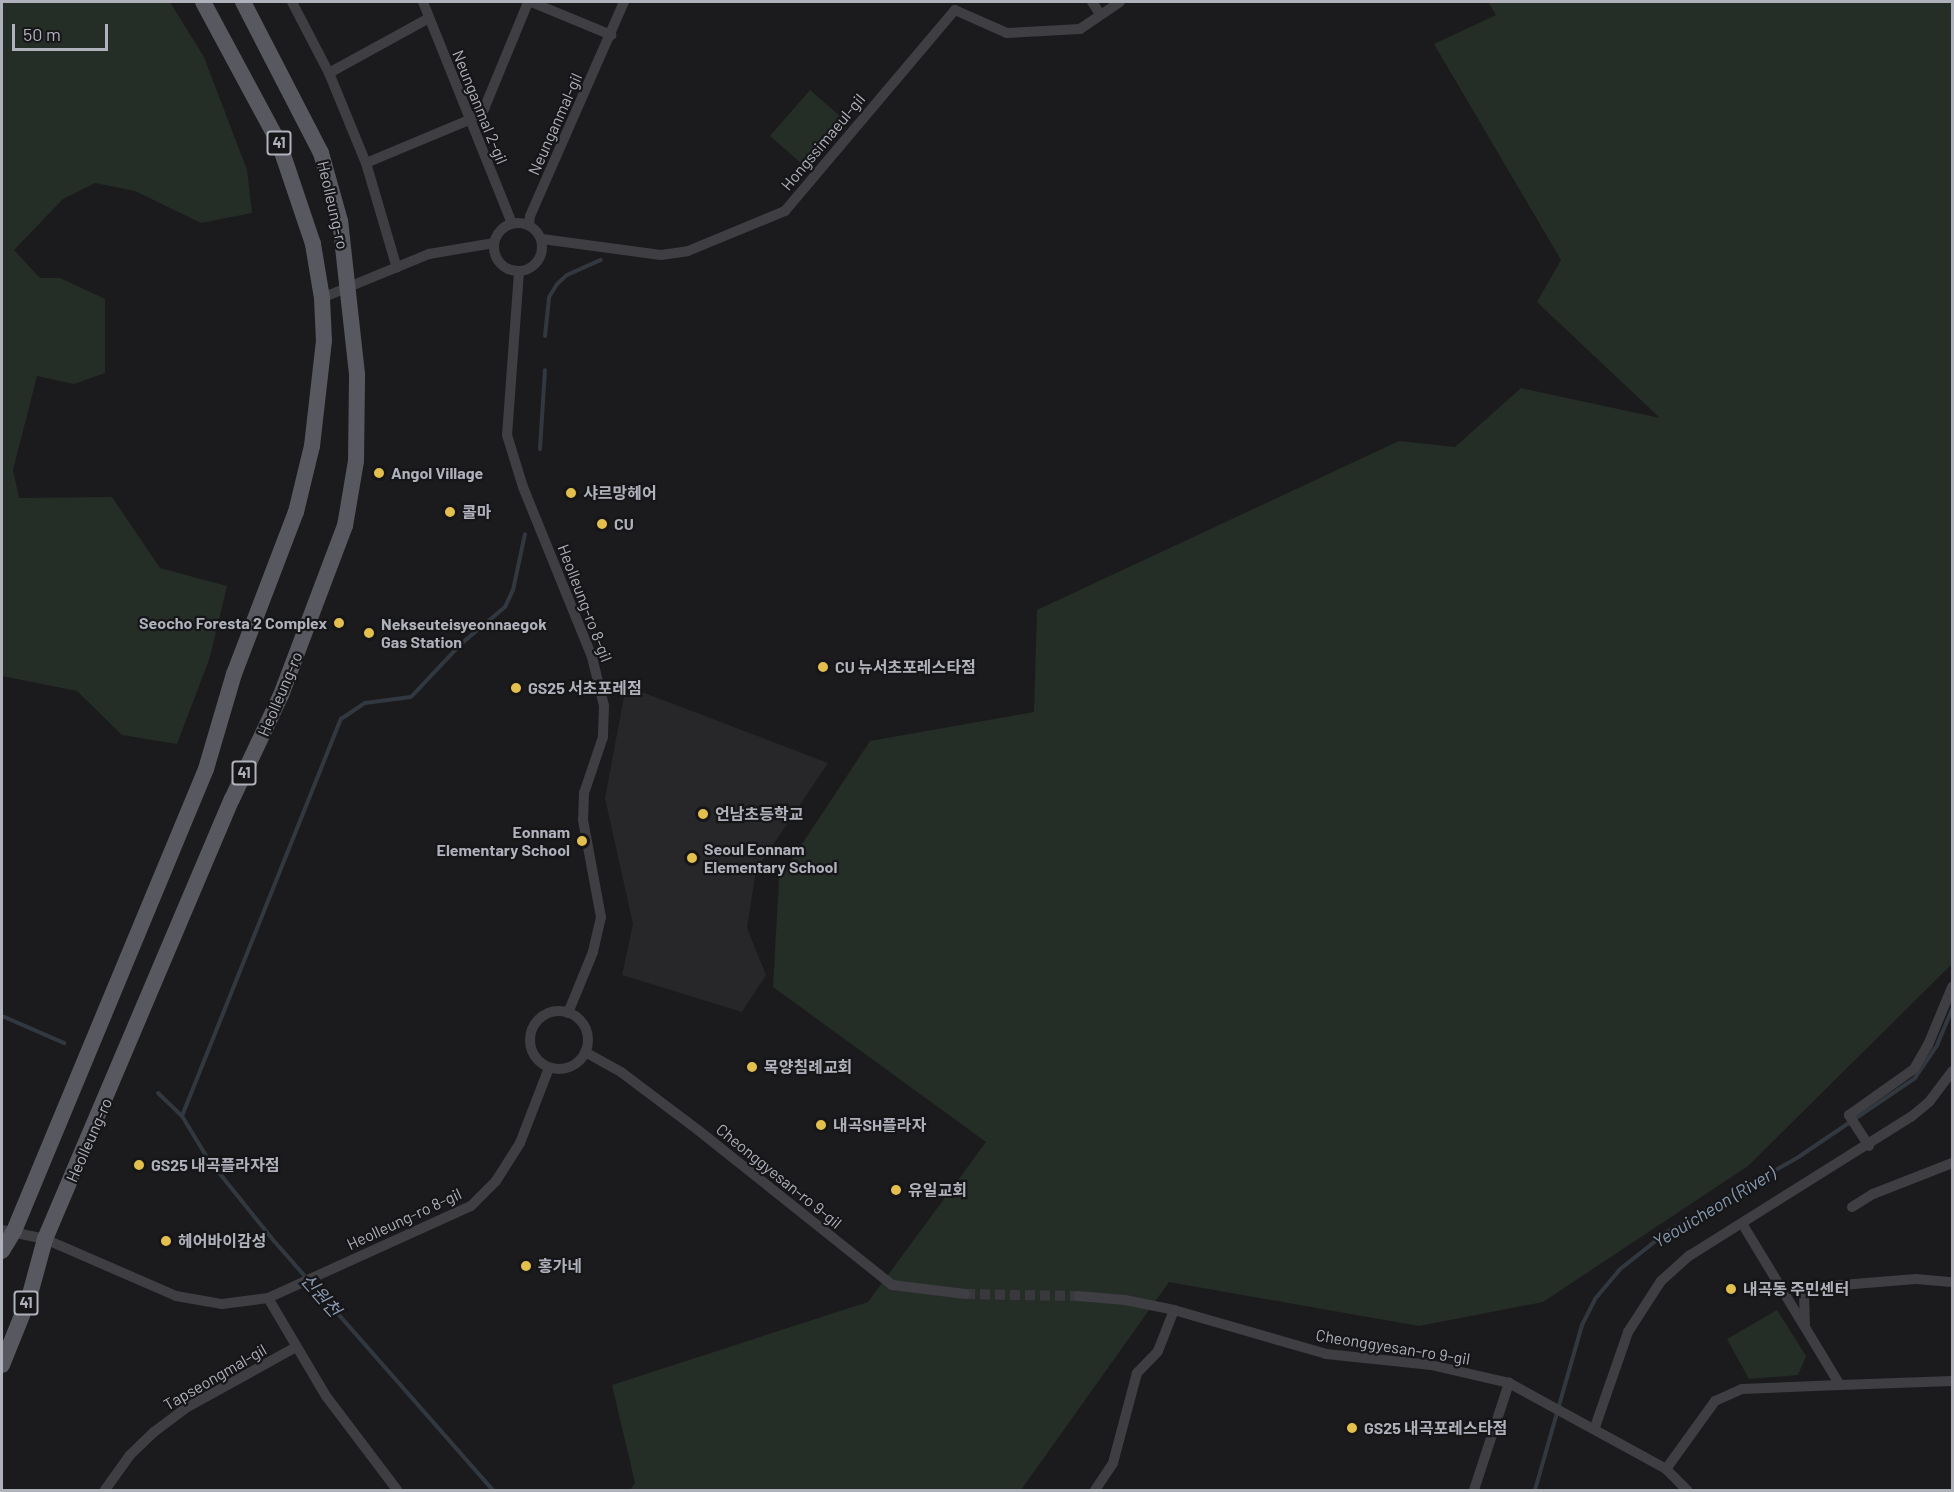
<!DOCTYPE html>
<html>
<head>
<meta charset="utf-8">
<style>
	body { margin:0 }
	#map { position:relative; width:1954px; height:1492px; overflow:hidden; background:#1b1b1d; font-family:Barlow,"Noto Sans KR",sans-serif }
	div>[style] { position:absolute }
	.built>* { inset:0; background:#27272a }
	.green>* { inset:0; background:#252d27; transform-origin:0 0 }
	.stream>* { height:4px; margin:-2px; padding:0 2px; transform-origin:2px; border-radius:2px; background:#323840 }
	.street-tunnel>* { height:10px; margin-top:-5px; transform-origin:0; background:repeating-linear-gradient(90deg,#39393d 0 10px,transparent 0 15px) }
	.street>* { height:10px; margin:-5px; padding:0 5px; transform-origin:5px; border-radius:5px; background:#3e3e43 }
	.street>.ring { margin:-5px; padding:0; box-sizing:content-box; background:none; border:10px solid #3e3e43; border-radius:50% }
	.primary>* { height:16px; margin:-8px; padding:0 8px; transform-origin:8px; border-radius:8px; background:#585960 }
	.dots>* { width:16px; height:16px; translate:-50% -50%; box-sizing:border-box; border:3px solid #161618; border-radius:50% }
	span { translate:-50% -50%; white-space:nowrap; text-align:center; line-height:1.15; -webkit-text-stroke:4.5px #161618; paint-order:stroke }
	.shield-label span { padding:2px 4px; background:#161618; border:2px solid; border-radius:4px; -webkit-text-stroke-width:0 }
	.shield-label { font-size:15px; color:#afb1bb; font-weight:700 }
	.street-label { font-size:16px; color:#afb1bb }
	.poi-label { font-size:16px; color:#afb1bb; font-weight:700 }
	.left { translate:0 -50%; text-align:left }
	.right { translate:-100% -50%; text-align:right }
	.water-label { font-size:18px; color:#899bb2; font-style:italic }
	.frame { position:absolute; inset:0; border:3px solid #afb1bb; pointer-events:none }
	.scale { position:absolute; left:12px; top:24px; width:96px; height:27px; box-sizing:border-box; border:3px solid #afb1bb; border-top:0; padding-left:8px; font-size:18px; line-height:21px; white-space:nowrap; color:#afb1bb; -webkit-text-stroke:4px #161618; paint-order:stroke }
</style>
</head>
<body>
<div id="map">
	<div class="built">
		<div style="clip-path:polygon(626px 686px,828px 763px,756px 870px,747px 928px,766px 975px,742px 1012px,622px 975px,633px 924px,605px 798px)"></div>
	</div>
	<div class="green">
		<div style="clip-path:polygon(2px 2px,170px 2px,204px 57px,247px 170px,252px 213px,201px 223px,135px 191px,95px 183px,63px 199px,14px 250px,40px 278px,60px 278px,105px 299px,105px 373px,74px 384px,37px 376px,13px 470px,19px 498px,112px 497px,160px 568px,227px 586px,210px 657px,177px 744px,122px 735px,77px 691px,2px 676px)"></div>
		<div style="clip-path:polygon(1488px 2px,1952px 2px,1952px 964px,1748px 1166px,1543px 1302px,1419px 1326px,1169px 1282px,1021px 1490px,630px 1490px,635px 1483px,612px 1385px,868px 1302px,986px 1142px,773px 987px,779px 879px,870px 741px,1034px 712px,1037px 610px,1399px 441px,1455px 447px,1521px 388px,1660px 418px,1537px 302px,1561px 260px,1434px 44px,1496px 15px)"></div>
		<div style="left:810px;top:90px;width:44px;height:61px;rotate:41deg"></div>
		<div style="clip-path:polygon(1777px 1310px,1806px 1356px,1798px 1375px,1749px 1379px,1727px 1339px)"></div>
	</div>
	<div class="stream">
		<div style="left:545px;top:336px;width:39px;rotate:-84deg"></div>
		<div style="left:549px;top:297px;width:15px;rotate:-58deg"></div>
		<div style="left:557px;top:284px;width:13px;rotate:-42deg"></div>
		<div style="left:567px;top:275px;width:37px;rotate:-24deg"></div>
		<div style="left:540px;top:449px;width:79px;rotate:-86.4deg"></div>
		<div style="left:2px;top:1016px;width:68px;rotate:23.5deg"></div>
		<div style="left:158px;top:1093px;width:33px;rotate:44deg"></div>
		<div style="left:182px;top:1116px;width:50px;rotate:58.8deg"></div>
		<div style="left:208px;top:1159px;width:105px;rotate:51.2deg"></div>
		<div style="left:274px;top:1241px;width:332px;rotate:48.7deg"></div>
		<div style="left:182px;top:1116px;width:428px;rotate:-68.2deg"></div>
		<div style="left:341px;top:719px;width:29px;rotate:-34deg"></div>
		<div style="left:365px;top:703px;width:46px;rotate:-7.4deg"></div>
		<div style="left:411px;top:697px;width:73px;rotate:-46.7deg"></div>
		<div style="left:461px;top:644px;width:57px;rotate:-40.1deg"></div>
		<div style="left:505px;top:607px;width:19px;rotate:-65deg"></div>
		<div style="left:513px;top:590px;width:57px;rotate:-77.9deg"></div>
		<div style="left:1535px;top:1490px;width:172px;rotate:-74.1deg"></div>
		<div style="left:1582px;top:1325px;width:29px;rotate:-63deg"></div>
		<div style="left:1595px;top:1299px;width:38px;rotate:-50deg"></div>
		<div style="left:1619px;top:1270px;width:61px;rotate:-38.4deg"></div>
		<div style="left:1667px;top:1232px;width:153px;rotate:-29.7deg"></div>
		<div style="left:1800px;top:1156px;width:139px;rotate:-34.1deg"></div>
		<div style="left:1915px;top:1078px;width:40px;rotate:-56deg"></div>
		<div style="left:1937px;top:1045px;width:39px;rotate:-67deg"></div>
	</div>
	<div class="street-tunnel">
		<div style="left:965px;top:1294px;width:113px;rotate:1deg"></div>
	</div>
	<div class="street">
		<div style="left:292px;top:2px;width:80px;rotate:62.5deg"></div>
		<div style="left:329px;top:73px;width:97px;rotate:67.7deg"></div>
		<div style="left:366px;top:163px;width:109px;rotate:73.6deg"></div>
		<div style="left:423px;top:2px;width:238px;rotate:68.1deg"></div>
		<div style="left:531px;top:2px;width:87px;rotate:22.4deg"></div>
		<div style="left:1092px;top:2px;width:14px;rotate:56deg"></div>
		<div style="left:329px;top:73px;width:114px;rotate:-28.8deg"></div>
		<div style="left:366px;top:163px;width:112px;rotate:-22.7deg"></div>
		<div style="left:469px;top:120px;width:19px;rotate:-36deg"></div>
		<div style="left:484px;top:109px;width:116px;rotate:-67.6deg"></div>
		<div class="ring" style="left:494px;top:223px;width:38px;height:38px"></div>
		<div style="left:529px;top:225px;width:9px;rotate:-84deg"></div>
		<div style="left:530px;top:216px;width:234px;rotate:-66.3deg"></div>
		<div style="left:542px;top:239px;width:120px;rotate:7.7deg"></div>
		<div style="left:661px;top:255px;width:27px;rotate:-8deg"></div>
		<div style="left:688px;top:251px;width:105px;rotate:-22.4deg"></div>
		<div style="left:785px;top:211px;width:263px;rotate:-49.8deg"></div>
		<div style="left:955px;top:10px;width:57px;rotate:23.9deg"></div>
		<div style="left:1007px;top:33px;width:73px;rotate:-3.1deg"></div>
		<div style="left:1080px;top:29px;width:48px;rotate:-34deg"></div>
		<div style="left:519px;top:272px;width:163px;rotate:94.2deg"></div>
		<div style="left:507px;top:435px;width:54px;rotate:72.9deg"></div>
		<div style="left:523px;top:487px;width:183px;rotate:67.9deg"></div>
		<div style="left:592px;top:657px;width:50px;rotate:76.2deg"></div>
		<div style="left:604px;top:706px;width:31px;rotate:92deg"></div>
		<div style="left:603px;top:737px;width:59px;rotate:108.7deg"></div>
		<div style="left:584px;top:793px;width:27px;rotate:92deg"></div>
		<div style="left:583px;top:820px;width:99px;rotate:79.5deg"></div>
		<div style="left:601px;top:917px;width:36px;rotate:103deg"></div>
		<div style="left:593px;top:952px;width:66px;rotate:112.3deg"></div>
		<div style="left:322px;top:298px;width:116px;rotate:-22.4deg"></div>
		<div style="left:429px;top:254px;width:66px;rotate:-9.6deg"></div>
		<div class="ring" style="left:530px;top:1011px;width:48px;height:48px"></div>
		<div style="left:585px;top:1052px;width:41px;rotate:29.1deg"></div>
		<div style="left:621px;top:1072px;width:96px;rotate:37deg"></div>
		<div style="left:698px;top:1130px;width:248px;rotate:38.6deg"></div>
		<div style="left:892px;top:1285px;width:74px;rotate:7deg"></div>
		<div style="left:1869px;top:1146px;width:37px;rotate:-123deg"></div>
		<div style="left:1849px;top:1115px;width:80px;rotate:-35.3deg"></div>
		<div style="left:1914px;top:1069px;width:28px;rotate:-60deg"></div>
		<div style="left:1928px;top:1045px;width:63px;rotate:-67.5deg"></div>
		<div style="left:1852px;top:1207px;width:25px;rotate:-32deg"></div>
		<div style="left:1873px;top:1194px;width:85px;rotate:-21.4deg"></div>
		<div style="left:1743px;top:1225px;width:187px;rotate:58.8deg"></div>
		<div style="left:1840px;top:1385px;width:112px;rotate:-2deg"></div>
		<div style="left:2px;top:1230px;width:44px;rotate:11.8deg"></div>
		<div style="left:45px;top:1239px;width:143px;rotate:23.5deg"></div>
		<div style="left:176px;top:1296px;width:47px;rotate:9.9deg"></div>
		<div style="left:222px;top:1304px;width:46px;rotate:-7.4deg"></div>
		<div style="left:268px;top:1298px;width:223px;rotate:-24.4deg"></div>
		<div style="left:471px;top:1206px;width:35px;rotate:-45deg"></div>
		<div style="left:496px;top:1181px;width:45px;rotate:-57.7deg"></div>
		<div style="left:520px;top:1143px;width:80px;rotate:-68.9deg"></div>
		<div style="left:1078px;top:1296px;width:47px;rotate:4.9deg"></div>
		<div style="left:1125px;top:1300px;width:50px;rotate:11.5deg"></div>
		<div style="left:1174px;top:1310px;width:158px;rotate:16.1deg"></div>
		<div style="left:1326px;top:1354px;width:106px;rotate:6deg"></div>
		<div style="left:1431px;top:1365px;width:80px;rotate:13deg"></div>
		<div style="left:1509px;top:1383px;width:179px;rotate:28.7deg"></div>
		<div style="left:1666px;top:1469px;width:30px;rotate:45deg"></div>
		<div style="left:268px;top:1298px;width:114px;rotate:59.4deg"></div>
		<div style="left:326px;top:1396px;width:118px;rotate:52.9deg"></div>
		<div style="left:1805px;top:1325px;width:34px;rotate:-92deg"></div>
		<div style="left:1804px;top:1291px;width:14px;rotate:-17deg"></div>
		<div style="left:1817px;top:1287px;width:99px;rotate:-4.6deg"></div>
		<div style="left:1916px;top:1279px;width:36px;rotate:5deg"></div>
		<div style="left:1595px;top:1427px;width:101px;rotate:-70.8deg"></div>
		<div style="left:1628px;top:1332px;width:61px;rotate:-57.1deg"></div>
		<div style="left:1661px;top:1281px;width:38px;rotate:-42deg"></div>
		<div style="left:1689px;top:1256px;width:262px;rotate:-32.1deg"></div>
		<div style="left:1911px;top:1117px;width:23px;rotate:-40deg"></div>
		<div style="left:1929px;top:1102px;width:39px;rotate:-53deg"></div>
		<div style="left:1666px;top:1469px;width:84px;rotate:-54.2deg"></div>
		<div style="left:1715px;top:1401px;width:30px;rotate:-24deg"></div>
		<div style="left:1742px;top:1389px;width:98px;rotate:-2.3deg"></div>
		<div style="left:105px;top:1490px;width:43px;rotate:-54.5deg"></div>
		<div style="left:130px;top:1455px;width:33px;rotate:-44deg"></div>
		<div style="left:154px;top:1432px;width:40px;rotate:-37deg"></div>
		<div style="left:186px;top:1408px;width:126px;rotate:-29deg"></div>
		<div style="left:1095px;top:1490px;width:32px;rotate:-56deg"></div>
		<div style="left:1113px;top:1463px;width:93px;rotate:-75.1deg"></div>
		<div style="left:1137px;top:1373px;width:30px;rotate:-46deg"></div>
		<div style="left:1158px;top:1351px;width:44px;rotate:-68.7deg"></div>
		<div style="left:1474px;top:1490px;width:113px;rotate:-71.9deg"></div>
	</div>
	<div class="primary">
		<div style="left:2px;top:1251px;width:23px;rotate:-59deg"></div>
		<div style="left:14px;top:1231px;width:500px;rotate:-67.43deg"></div>
		<div style="left:206px;top:769px;width:99px;rotate:-73.6deg"></div>
		<div style="left:234px;top:674px;width:173px;rotate:-69.1deg"></div>
		<div style="left:296px;top:512px;width:68px;rotate:-76.4deg"></div>
		<div style="left:312px;top:446px;width:106px;rotate:-83.5deg"></div>
		<div style="left:324px;top:341px;width:43px;rotate:-92.7deg"></div>
		<div style="left:322px;top:298px;width:55px;rotate:-99.5deg"></div>
		<div style="left:313px;top:244px;width:107px;rotate:-108.6deg"></div>
		<div style="left:279px;top:143px;width:160px;rotate:-118.3deg"></div>
		<div style="left:2px;top:1365px;width:72px;rotate:-68.1deg"></div>
		<div style="left:29px;top:1298px;width:61px;rotate:-74.8deg"></div>
		<div style="left:45px;top:1239px;width:478px;rotate:-67deg"></div>
		<div style="left:232px;top:799px;width:115px;rotate:-64.8deg"></div>
		<div style="left:281px;top:695px;width:181px;rotate:-69.3deg"></div>
		<div style="left:345px;top:526px;width:66px;rotate:-80.4deg"></div>
		<div style="left:356px;top:461px;width:87px;rotate:-89.3deg"></div>
		<div style="left:357px;top:374px;width:154px;rotate:-96.3deg"></div>
		<div style="left:340px;top:221px;width:71px;rotate:-105.6deg"></div>
		<div style="left:321px;top:153px;width:170px;rotate:-117.3deg"></div>
	</div>
	<div class="dots">
		<div style="left:379px;top:473px;background:#e3bf4d"></div>
		<div style="left:571px;top:493px;background:#e3bf4d"></div>
		<div style="left:450px;top:512px;background:#e3bf4d"></div>
		<div style="left:602px;top:524px;background:#e3bf4d"></div>
		<div style="left:339px;top:623px;background:#e3bf4d"></div>
		<div style="left:369px;top:633px;background:#e3bf4d"></div>
		<div style="left:823px;top:667px;background:#e3bf4d"></div>
		<div style="left:516px;top:688px;background:#e3bf4d"></div>
		<div style="left:703px;top:814px;background:#e3bf4d"></div>
		<div style="left:582px;top:841px;background:#e3bf4d"></div>
		<div style="left:692px;top:858px;background:#e3bf4d"></div>
		<div style="left:752px;top:1067px;background:#e3bf4d"></div>
		<div style="left:821px;top:1125px;background:#e3bf4d"></div>
		<div style="left:139px;top:1165px;background:#e3bf4d"></div>
		<div style="left:896px;top:1190px;background:#e3bf4d"></div>
		<div style="left:166px;top:1241px;background:#e3bf4d"></div>
		<div style="left:526px;top:1266px;background:#e3bf4d"></div>
		<div style="left:1731px;top:1289px;background:#e3bf4d"></div>
		<div style="left:1352px;top:1428px;background:#e3bf4d"></div>
	</div>
	<div class="shield-label">
		<span style="left:279px;top:143px">41</span>
		<span style="left:244px;top:773px">41</span>
		<span style="left:26px;top:1303px">41</span>
	</div>
	<div class="street-label">
		<span style="left:480px;top:107px;rotate:68deg">Neunganmal 2-gil</span>
		<span style="left:555px;top:124px;rotate:-66deg">Neunganmal-gil</span>
		<span style="left:823px;top:142px;rotate:-50deg">Hongssimaeul-gil</span>
		<span style="left:333px;top:205px;rotate:77deg">Heolleung-ro</span>
		<span style="left:585px;top:603px;rotate:69deg">Heolleung-ro 8-gil</span>
		<span style="left:280px;top:694px;rotate:-67deg">Heolleung-ro</span>
		<span style="left:89px;top:1140px;rotate:-66deg">Heolleung-ro</span>
		<span style="left:779px;top:1176px;rotate:39deg">Cheonggyesan-ro 9-gil</span>
		<span style="left:404px;top:1219px;rotate:-25deg">Heolleung-ro 8-gil</span>
		<span style="left:1393px;top:1347px;rotate:9deg">Cheonggyesan-ro 9-gil</span>
		<span style="left:215px;top:1377px;rotate:-30deg">Tapseongmal-gil</span>
	</div>
	<div class="poi-label">
		<span class="left" style="left:391px;top:473px">Angol Village</span>
		<span class="left" style="left:583px;top:493px">샤르망헤어</span>
		<span class="left" style="left:462px;top:512px">콜마</span>
		<span class="left" style="left:614px;top:524px">CU</span>
		<span class="right" style="left:327px;top:623px">Seocho Foresta 2 Complex</span>
		<span class="left" style="left:381px;top:633px">Nekseuteisyeonnaegok<br>Gas Station</span>
		<span class="left" style="left:835px;top:667px">CU 뉴서초포레스타점</span>
		<span class="left" style="left:528px;top:688px">GS25 서초포레점</span>
		<span class="left" style="left:715px;top:814px">언남초등학교</span>
		<span class="right" style="left:570px;top:841px">Eonnam<br>Elementary School</span>
		<span class="left" style="left:704px;top:858px">Seoul Eonnam<br>Elementary School</span>
		<span class="left" style="left:764px;top:1067px">목양침례교회</span>
		<span class="left" style="left:833px;top:1125px">내곡SH플라자</span>
		<span class="left" style="left:151px;top:1165px">GS25 내곡플라자점</span>
		<span class="left" style="left:908px;top:1190px">유일교회</span>
		<span class="left" style="left:178px;top:1241px">헤어바이감성</span>
		<span class="left" style="left:538px;top:1266px">홍가네</span>
		<span class="left" style="left:1743px;top:1289px">내곡동 주민센터</span>
		<span class="left" style="left:1364px;top:1428px">GS25 내곡포레스타점</span>
	</div>
	<div class="water-label">
		<span style="left:1714px;top:1207px;rotate:-31deg">Yeouicheon (River)</span>
		<span style="left:321px;top:1295px;rotate:49deg">신원천</span>
	</div>
	<div class="frame"></div>
	<div class="scale">50 m</div>
</div>
</body>
</html>
